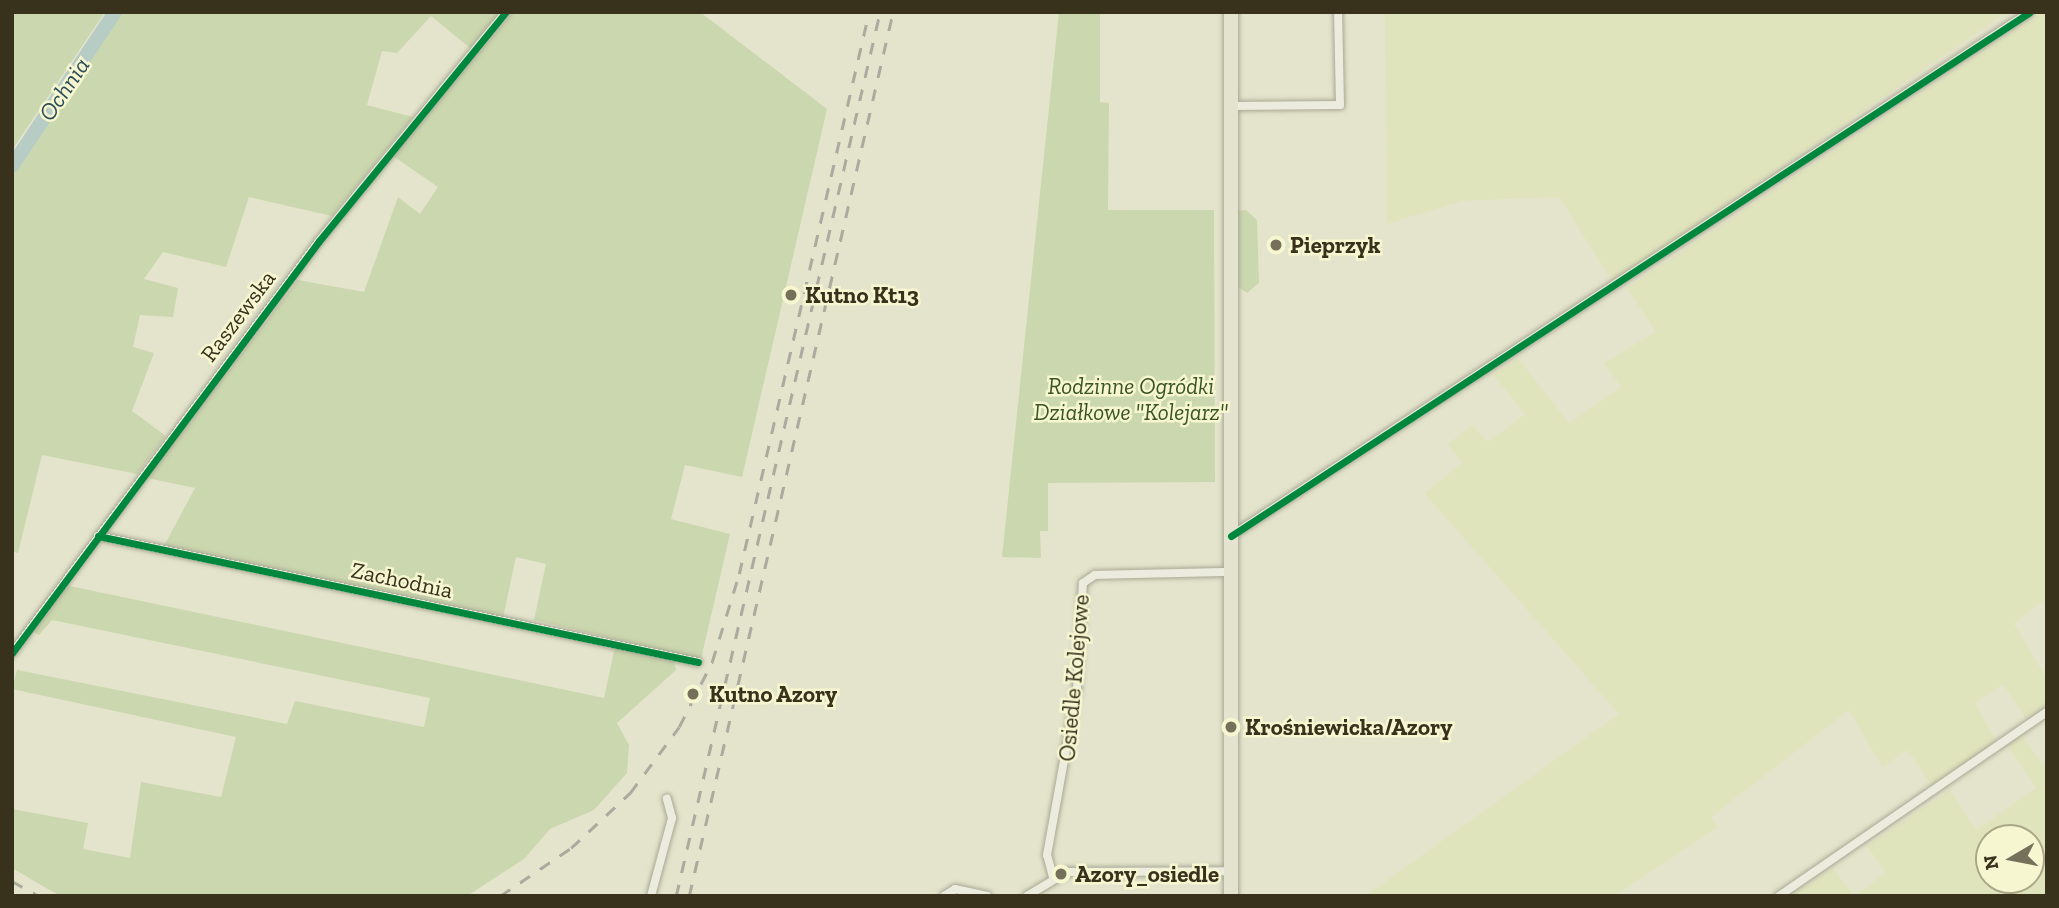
<!DOCTYPE html>
<html>
<head>
<meta charset="utf-8">
<style>
	body { margin:0 }
	#map { position:relative; width:2059px; height:908px; overflow:hidden; background:#e4e4cc; font-family:"Zilla Slab",serif }
	div>[style] { position:absolute }
	.farmland>* { inset:0; background:#e0e4bc }
	.green>* { inset:0; background:#cbd7ae }
	.river>* { height:14px; margin:-7px; padding:0 7px; transform-origin:7px; border-radius:7px; background:#b7ccc4 }
	.roads { filter:drop-shadow(0 0 2px #a9a895) drop-shadow(0 0 2px #a9a895) }
	.street>* { height:8px; margin:-4px; padding:0 4px; transform-origin:4px; border-radius:4px; background:#ececde }
	.primary>* { height:14px; margin:-7px; padding:0 7px; transform-origin:7px; border-radius:7px; background:#e3e3cf }
	.rail>* { height:2.5px; margin-top:-1.25px; transform-origin:0; background:repeating-linear-gradient(90deg,#abaa9e 0 12px,transparent 0 24px) }
	.cycleway>* { height:7px; margin:-3.5px; padding:0 3.5px; transform-origin:3.5px; border-radius:3.5px; background:#00873e }
	.dots>* { width:19px; height:19px; translate:-50% -50%; box-sizing:border-box; border:4px solid #f6f6d1; border-radius:50% }
	span { translate:-50% -50%; white-space:nowrap; text-align:center; line-height:1.15; -webkit-text-stroke:5px #f6f6d1; paint-order:stroke }
	.poi-label { font-size:23px; color:#38321d; font-weight:700 }
	.left { translate:0 -50%; text-align:left }
	.street-label { font-size:23px; color:#38321d }
	.park-label { font-size:23px; color:#3a5423; font-style:italic }
	.water-label { font-size:24px; color:#2c4e58; font-style:italic }
	.frame { position:absolute; inset:0; border:14px solid #38321d; pointer-events:none }
	.north { position:absolute; left:1975px; top:824px; width:70px; height:70px; box-sizing:border-box; background:#f6f6d1; border:2px solid #aaa889; border-radius:50%; rotate:260deg; font-size:19px; font-weight:700; line-height:28px; text-align:center; color:#38321d }
	.north::after { content:''; display:block; margin:auto; width:24px; height:32px; background:#74705a; clip-path:polygon(50% 0,100% 100%,50% 72%,0 100%) }
</style>
</head>
<body>
<div id="map">
	<div class="farmland">
		<div style="clip-path:polygon(1385px 12px,2007px 12px,1613px 282px,1559px 197px,1462px 201px,1387px 224px)"></div>
		<div style="clip-path:polygon(2042px 12px,2047px 12px,2047px 597px,2014px 624px,2047px 679px,2047px 706px,2026px 719px,2003px 684px,1975px 703px,1997px 742px,1933px 788px,1908px 750px,1882px 767px,1849px 710px,1711px 817px,1718px 827px,1614px 896px,1365px 896px,1619px 714px,1424px 493px,1462px 463px,1448px 444px,1472px 425px,1488px 442px,1525px 414px,1493px 374px,1518px 358px,1569px 423px,1621px 387px,1604px 363px,1656px 332px,1627px 288px)"></div>
		<div style="clip-path:polygon(evenodd,2022px 735px,2047px 770px,2047px 896px,1854px 896px,1886px 873px,1867px 846px,1950px 790px,1976px 830px,2036px 788px,2008px 745px,2022px 735px,2031px 838px,2031px 880px,1989px 880px,1989px 838px,2031px 838px)"></div>
		<div style="clip-path:polygon(1833px 868px,1854px 896px,1790px 896px)"></div>
	</div>
	<div class="green">
		<div style="clip-path:polygon(12px 12px,105px 12px,12px 150px)"></div>
		<div style="clip-path:polygon(123px 12px,500px 12px,470px 48px,431px 16px,397px 53px,382px 51px,367px 105px,413px 117px,332px 216px,249px 197px,226px 267px,163px 252px,144px 279px,178px 288px,173px 317px,140px 315px,133px 347px,154px 353px,132px 411px,166px 436px,137px 474px,42px 455px,18px 553px,12px 551px,12px 176px)"></div>
		<div style="clip-path:polygon(513px 12px,700px 12px,827px 109px,742px 477px,685px 465px,671px 519px,730px 534px,701px 659px,534px 620px,546px 564px,516px 557px,503px 618px,163px 548px,195px 488px,147px 478px,298px 280px,364px 292px,398px 197px,420px 214px,438px 187px,393px 156px)"></div>
		<div style="clip-path:polygon(1059px 12px,1100px 12px,1100px 102px,1109px 103px,1108px 210px,1214px 210px,1215px 482px,1048px 483px,1048px 531px,1040px 531px,1041px 558px,1002px 557px)"></div>
		<div style="clip-path:polygon(1246px 210px,1257px 220px,1259px 283px,1247px 293px,1237px 286px,1238px 211px)"></div>
		<div style="clip-path:polygon(65px 585px,604px 698px,615px 647px,662px 656px,674px 661px,676px 670px,617px 723px,629px 745px,627px 773px,594px 810px,550px 829px,524px 859px,467px 896px,60px 896px,12px 868px,12px 809px,88px 823px,83px 849px,130px 858px,141px 782px,221px 797px,236px 737px,12px 689px,17px 670px,287px 724px,295px 701px,424px 727px,430px 698px,52px 620px,39px 635px,32px 631px)"></div>
	</div>
	<div class="river">
		<div style="left:12px;top:166px;width:185px;rotate:-56.2deg"></div>
	</div>
	<div class="roads">
		<div class="street">
			<div style="left:1231px;top:106px;width:109px;rotate:-0.5deg"></div>
			<div style="left:1340px;top:105px;width:93px;rotate:-91.2deg"></div>
			<div style="left:98px;top:536px;width:613px;rotate:11.86deg"></div>
			<div style="left:1231px;top:536px;width:955px;rotate:-33.26deg"></div>
			<div style="left:12px;top:653px;width:514px;rotate:-53.31deg"></div>
			<div style="left:319px;top:241px;width:296px;rotate:-50.8deg"></div>
			<div style="left:1053px;top:877px;width:23px;rotate:-105deg"></div>
			<div style="left:1047px;top:855px;width:169px;rotate:-79.8deg"></div>
			<div style="left:1077px;top:689px;width:106px;rotate:-86.8deg"></div>
			<div style="left:1083px;top:583px;width:14px;rotate:-34deg"></div>
			<div style="left:1095px;top:575px;width:135px;rotate:-1.3deg"></div>
			<div style="left:651px;top:896px;width:81px;rotate:-74.9deg"></div>
			<div style="left:672px;top:818px;width:20px;rotate:-105deg"></div>
			<div style="left:944px;top:896px;width:13px;rotate:-32deg"></div>
			<div style="left:955px;top:889px;width:33px;rotate:12deg"></div>
			<div style="left:1027px;top:896px;width:47px;rotate:-31deg"></div>
			<div style="left:1067px;top:872px;width:164px;rotate:-0.3deg"></div>
			<div style="left:1779px;top:896px;width:325px;rotate:-34.5deg"></div>
		</div>
		<div class="primary">
			<div style="left:1231px;top:896px;width:884px;rotate:-90deg"></div>
		</div>
	</div>
	<div class="rail">
		<div style="left:12px;top:881px;width:31px;rotate:29deg"></div>
		<div style="left:500px;top:896px;width:86px;rotate:-34.1deg"></div>
		<div style="left:571px;top:848px;width:81px;rotate:-43deg"></div>
		<div style="left:630px;top:793px;width:82px;rotate:-53.4deg"></div>
		<div style="left:679px;top:727px;width:73px;rotate:-63.1deg"></div>
		<div style="left:712px;top:662px;width:92px;rotate:-72.9deg"></div>
		<div style="left:739px;top:574px;width:577px;rotate:-76.98deg"></div>
		<div style="left:676px;top:896px;width:907px;rotate:-77.01deg"></div>
		<div style="left:689px;top:896px;width:907px;rotate:-77.01deg"></div>
	</div>
	<div class="cycleway">
		<div style="left:98px;top:536px;width:613px;rotate:11.86deg"></div>
		<div style="left:1231px;top:536px;width:955px;rotate:-33.26deg"></div>
		<div style="left:12px;top:653px;width:514px;rotate:-53.31deg"></div>
		<div style="left:319px;top:241px;width:296px;rotate:-50.8deg"></div>
	</div>
	<div class="dots">
		<div style="left:1276px;top:245px;background:#74705a"></div>
		<div style="left:791px;top:295px;background:#74705a"></div>
		<div style="left:693px;top:694px;background:#74705a"></div>
		<div style="left:1231px;top:727px;background:#74705a"></div>
		<div style="left:1061px;top:874px;background:#74705a"></div>
	</div>
	<div class="poi-label">
		<span class="left" style="left:1290px;top:245px">Pieprzyk</span>
		<span class="left" style="left:805px;top:295px">Kutno Kt13</span>
		<span class="left" style="left:709px;top:694px">Kutno Azory</span>
		<span class="left" style="left:1245px;top:727px">Krośniewicka/Azory</span>
		<span class="left" style="left:1075px;top:874px">Azory_osiedle</span>
	</div>
	<div class="street-label">
		<span style="left:238px;top:316px;rotate:-53deg">Raszewska</span>
		<span style="left:402px;top:580px;rotate:12deg">Zachodnia</span>
		<span style="left:1074px;top:678px;rotate:-85deg">Osiedle Kolejowe</span>
	</div>
	<div class="park-label">
		<span style="left:1131px;top:399px">Rodzinne Ogródki<br>Działkowe "Kolejarz"</span>
	</div>
	<div class="water-label">
		<span style="left:64px;top:89px;rotate:-56deg">Ochnia</span>
	</div>
	<div class="frame"></div>
	<div class="north">N</div>
</div>
</body>
</html>
